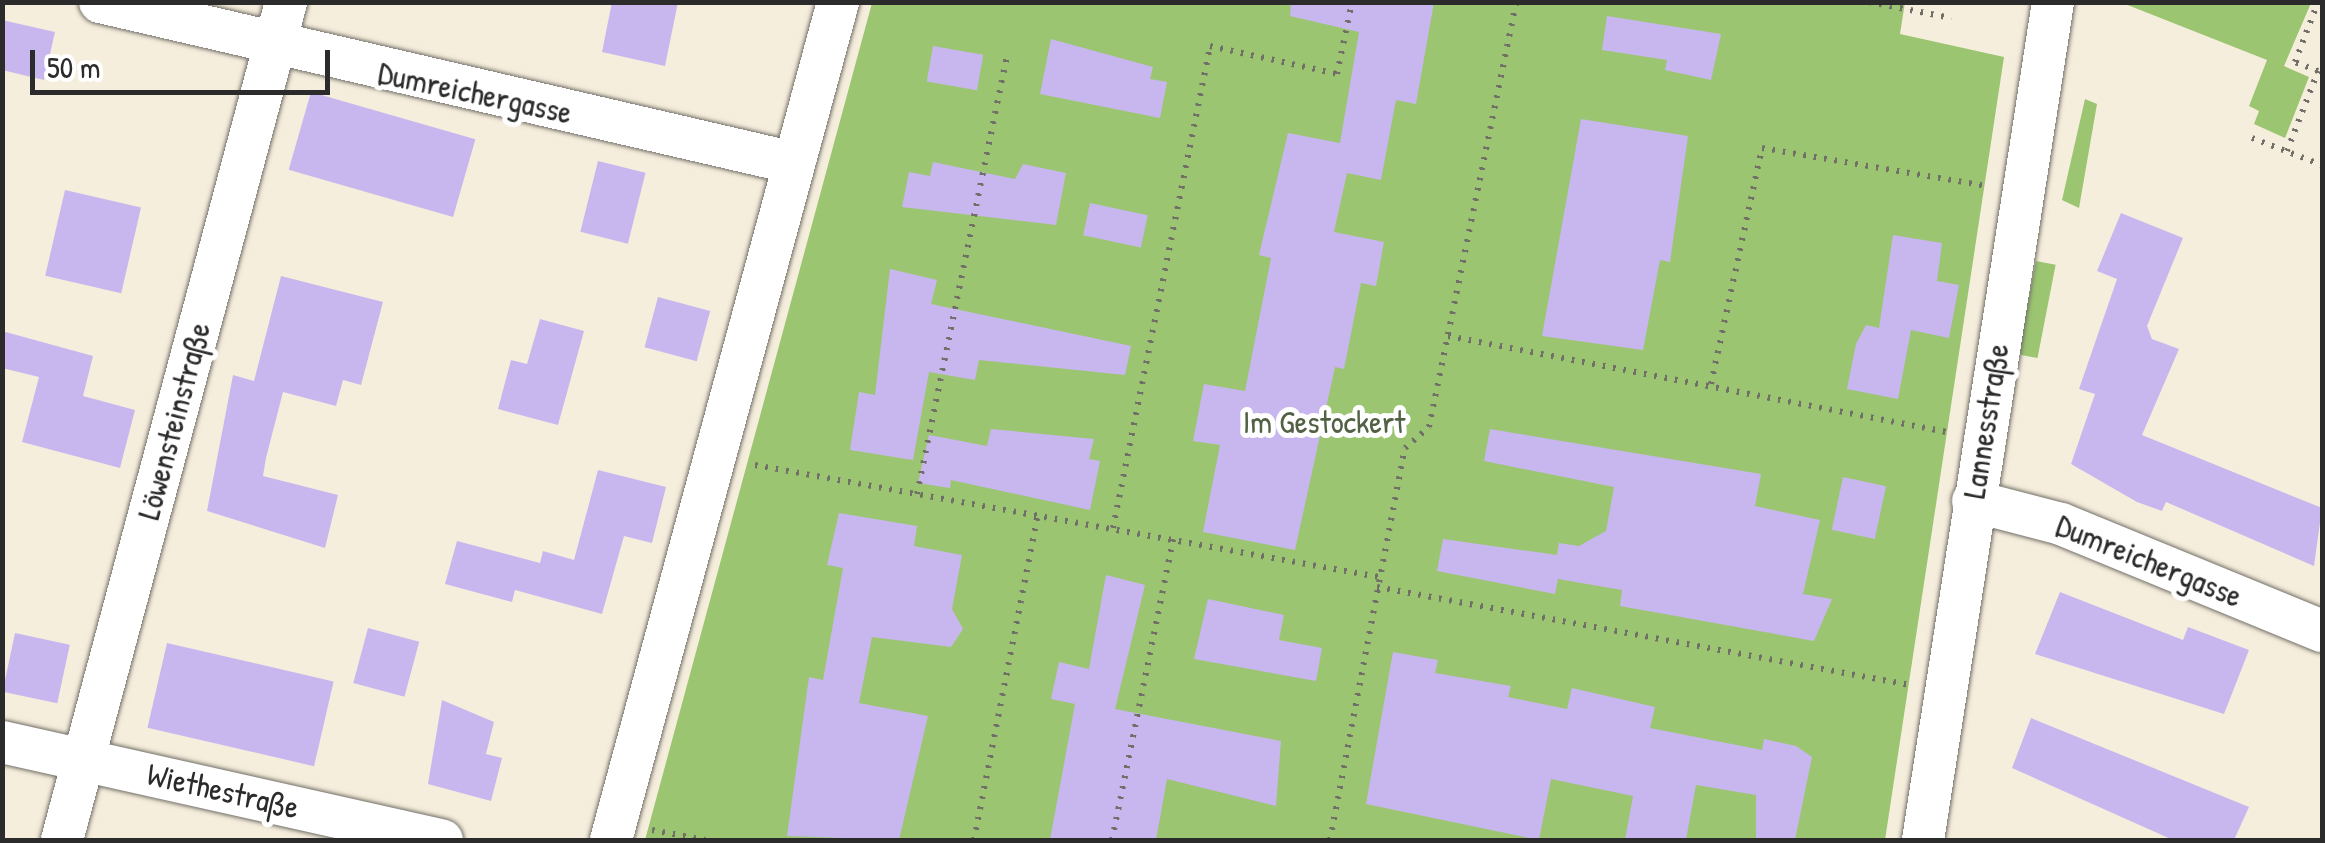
<!DOCTYPE html>
<html>
<head>
<meta charset="utf-8">
<style>
	body { margin:0 }
	#map { position:relative; width:2325px; height:843px; overflow:hidden; background:#f6eedc; font-family:"Patrick Hand",sans-serif }
	div>[style] { position:absolute }
	.green>* { inset:0; background:#9bc571; transform-origin:0 0 }
	.building>* { inset:0; background:#c8b7ef; transform-origin:0 0 }
	.path>* { height:6px; margin-top:-3px; transform-origin:0; background:repeating-linear-gradient(90deg,#726f69 0 2.5px,transparent 0 10.5px) }
	.roads { filter:drop-shadow(0 0 2px #726f69) drop-shadow(0 0 2px #726f69) }
	.street>* { height:42px; margin:-21px; padding:0 21px; transform-origin:21px; border-radius:21px; background:#fff }
	span { translate:-50% -50%; white-space:nowrap; text-align:center; line-height:1.15; -webkit-text-stroke:10px #fff; paint-order:stroke }
	.street-label { font-size:32px; color:#2b2b2b }
	.park-label { font-size:32px; color:#526144 }
	.frame { position:absolute; inset:0; border:5px solid #2b2b2b; pointer-events:none }
	.scale { position:absolute; left:30px; top:50px; width:300px; height:45px; box-sizing:border-box; border:5px solid #2b2b2b; border-top:0; padding-left:12px; font-size:30px; line-height:35px; white-space:nowrap; color:#2b2b2b; -webkit-text-stroke:8px #fff; paint-order:stroke }
</style>
</head>
<body>
<div id="map">
	<div class="green">
		<div style="clip-path:polygon(1905px 2px,1900px 34px,2004px 57px,1885px 840px,645px 840px,872px 3px)"></div>
		<div style="clip-path:polygon(2311px 3px,2284px 66px,2309px 77px,2285px 138px,2254px 124px,2259px 111px,2249px 106px,2267px 60px,2125px 4px)"></div>
		<div style="clip-path:polygon(2085px 99px,2097px 104px,2079px 208px,2062px 200px)"></div>
		<div style="left:2036px;top:261px;width:20px;height:95px;rotate:11deg"></div>
	</div>
	<div class="building">
		<div style="clip-path:polygon(612px 2px,678px 2px,665px 66px,602px 52px)"></div>
		<div style="clip-path:polygon(1291px 2px,1434px 2px,1416px 104px,1396px 100px,1381px 180px,1347px 173px,1334px 232px,1384px 242px,1376px 286px,1361px 283px,1344px 369px,1335px 367px,1295px 550px,1203px 532px,1220px 445px,1193px 441px,1204px 384px,1245px 391px,1271px 258px,1259px 255px,1288px 133px,1340px 143px,1359px 32px,1290px 16px)"></div>
		<div style="clip-path:polygon(1607px 16px,1721px 34px,1711px 80px,1665px 70px,1667px 60px,1602px 50px)"></div>
		<div style="clip-path:polygon(2px 20px,55px 32px,44px 80px,2px 70px)"></div>
		<div style="clip-path:polygon(1051px 39px,1153px 67px,1150px 79px,1167px 82px,1160px 118px,1040px 94px)"></div>
		<div style="left:933px;top:46px;width:51px;height:36px;rotate:10deg"></div>
		<div style="left:311px;top:92px;width:171px;height:81px;rotate:16deg"></div>
		<div style="clip-path:polygon(1581px 119px,1688px 136px,1670px 262px,1660px 260px,1643px 350px,1542px 336px)"></div>
		<div style="left:598px;top:161px;width:49px;height:73px;rotate:14deg"></div>
		<div style="clip-path:polygon(933px 162px,1015px 179px,1023px 164px,1066px 173px,1056px 225px,902px 207px,909px 172px,930px 176px)"></div>
		<div style="left:65px;top:190px;width:78px;height:88px;rotate:13deg"></div>
		<div style="left:1090px;top:203px;width:59px;height:33px;rotate:12deg"></div>
		<div style="clip-path:polygon(2121px 213px,2183px 238px,2147px 326px,2152px 339px,2179px 349px,2142px 435px,2322px 508px,2314px 566px,2166px 502px,2162px 511px,2137px 502px,2071px 464px,2095px 394px,2079px 389px,2117px 279px,2097px 271px)"></div>
		<div style="clip-path:polygon(1893px 235px,1942px 243px,1937px 281px,1959px 285px,1949px 338px,1911px 330px,1898px 399px,1847px 389px,1856px 344px,1866px 325px,1879px 328px)"></div>
		<div style="clip-path:polygon(890px 269px,937px 280px,931px 304px,1131px 346px,1125px 375px,979px 360px,975px 380px,929px 372px,913px 460px,850px 450px,859px 392px,875px 395px)"></div>
		<div style="clip-path:polygon(281px 276px,383px 302px,361px 385px,343px 380px,336px 406px,283px 392px,266px 458px,263px 476px,338px 495px,325px 548px,207px 511px,233px 375px,254px 381px)"></div>
		<div style="left:658px;top:297px;width:54px;height:52px;rotate:15deg"></div>
		<div style="clip-path:polygon(540px 319px,584px 331px,558px 425px,498px 409px,511px 360px,527px 364px)"></div>
		<div style="clip-path:polygon(2px 331px,93px 356px,83px 396px,135px 410px,120px 468px,22px 442px,39px 377px,2px 368px)"></div>
		<div style="clip-path:polygon(991px 429px,1094px 439px,1089px 459px,1100px 461px,1090px 510px,951px 480px,950px 488px,918px 483px,929px 435px,987px 446px)"></div>
		<div style="clip-path:polygon(1490px 429px,1761px 474px,1755px 506px,1820px 520px,1803px 594px,1832px 599px,1814px 641px,1620px 606px,1622px 590px,1558px 579px,1555px 594px,1437px 571px,1443px 539px,1557px 555px,1559px 543px,1579px 546px,1606px 531px,1614px 487px,1484px 461px)"></div>
		<div style="clip-path:polygon(598px 470px,666px 487px,652px 543px,624px 536px,602px 614px,515px 590px,512px 602px,445px 584px,457px 541px,540px 563px,543px 551px,574px 560px)"></div>
		<div style="left:1843px;top:477px;width:44px;height:54px;rotate:12deg"></div>
		<div style="clip-path:polygon(839px 513px,917px 526px,914px 546px,962px 555px,952px 609px,963px 629px,951px 647px,872px 637px,859px 703px,928px 716px,899px 840px,787px 836px,809px 677px,823px 680px,843px 568px,827px 565px)"></div>
		<div style="clip-path:polygon(1106px 575px,1145px 585px,1115px 709px,1281px 741px,1276px 806px,1167px 779px,1156px 840px,1050px 840px,1075px 704px,1051px 699px,1059px 662px,1089px 669px)"></div>
		<div style="clip-path:polygon(2060px 592px,2183px 640px,2188px 627px,2249px 650px,2224px 714px,2035px 654px)"></div>
		<div style="clip-path:polygon(1208px 599px,1284px 615px,1279px 640px,1322px 648px,1316px 681px,1194px 659px)"></div>
		<div style="left:368px;top:628px;width:53px;height:57px;rotate:15deg"></div>
		<div style="left:15px;top:633px;width:56px;height:60px;rotate:12deg"></div>
		<div style="left:167px;top:643px;width:171px;height:87px;rotate:13deg"></div>
		<div style="clip-path:polygon(1393px 652px,1438px 660px,1435px 673px,1511px 686px,1508px 697px,1567px 709px,1572px 688px,1655px 707px,1650px 728px,1762px 750px,1764px 739px,1796px 746px,1812px 757px,1795px 840px,1756px 840px,1756px 795px,1696px 785px,1686px 840px,1625px 840px,1633px 796px,1551px 779px,1539px 840px,1366px 804px)"></div>
		<div style="clip-path:polygon(442px 700px,494px 722px,486px 754px,502px 758px,491px 801px,428px 784px)"></div>
		<div style="clip-path:polygon(2031px 718px,2249px 807px,2234px 840px,2173px 840px,2012px 768px)"></div>
	</div>
	<div class="path">
		<div style="left:1869px;top:2px;width:84px;rotate:11deg"></div>
		<div style="left:2252px;top:138px;width:75px;rotate:21.1deg"></div>
		<div style="left:2287px;top:151px;width:86px;rotate:-68.8deg"></div>
		<div style="left:2318px;top:71px;width:25px;rotate:-159deg"></div>
		<div style="left:2295px;top:62px;width:64px;rotate:-69deg"></div>
		<div style="left:1448px;top:336px;width:508px;rotate:10.89deg"></div>
		<div style="left:1711px;top:384px;width:241px;rotate:-77.8deg"></div>
		<div style="left:1762px;top:148px;width:227px;rotate:9.6deg"></div>
		<div style="left:755px;top:465px;width:634px;rotate:10.18deg"></div>
		<div style="left:917px;top:494px;width:447px;rotate:-78.4deg"></div>
		<div style="left:1113px;top:528px;width:492px;rotate:-78.6deg"></div>
		<div style="left:1210px;top:46px;width:130px;rotate:12.4deg"></div>
		<div style="left:1337px;top:74px;width:74px;rotate:-78.2deg"></div>
		<div style="left:1377px;top:587px;width:542px;rotate:10.42deg"></div>
		<div style="left:652px;top:830px;width:54px;rotate:10.7deg"></div>
		<div style="left:974px;top:840px;width:331px;rotate:-78.9deg"></div>
		<div style="left:1112px;top:840px;width:307px;rotate:-78.5deg"></div>
		<div style="left:1330px;top:840px;width:399px;rotate:-79.2deg"></div>
		<div style="left:1405px;top:448px;width:32px;rotate:-41deg"></div>
		<div style="left:1429px;top:427px;width:434px;rotate:-78.4deg"></div>
	</div>
	<div class="roads">
		<div class="street">
			<div style="left:100px;top:2px;width:712px;rotate:13.06deg"></div>
			<div style="left:1973px;top:501px;width:91px;rotate:14.6deg"></div>
			<div style="left:2061px;top:524px;width:282px;rotate:22.3deg"></div>
			<div style="left:2px;top:742px;width:451px;rotate:12.6deg"></div>
			<div style="left:62px;top:840px;width:867px;rotate:-75.03deg"></div>
			<div style="left:611px;top:840px;width:868px;rotate:-74.84deg"></div>
			<div style="left:1923px;top:840px;width:848px;rotate:-81.18deg"></div>
		</div>
	</div>
	<div class="street-label">
		<span style="left:475px;top:93px;rotate:12deg">Dumreichergasse</span>
		<span style="left:174px;top:421px;rotate:-75deg">Löwensteinstraße</span>
		<span style="left:1986px;top:421px;rotate:-81deg">Lannesstraße</span>
		<span style="left:2149px;top:561px;rotate:22deg">Dumreichergasse</span>
		<span style="left:223px;top:791px;rotate:13deg">Wiethestraße</span>
	</div>
	<div class="park-label">
		<span style="left:1324px;top:422px">Im Gestockert</span>
	</div>
	<div class="frame"></div>
	<div class="scale">50 m</div>
</div>
</body>
</html>
